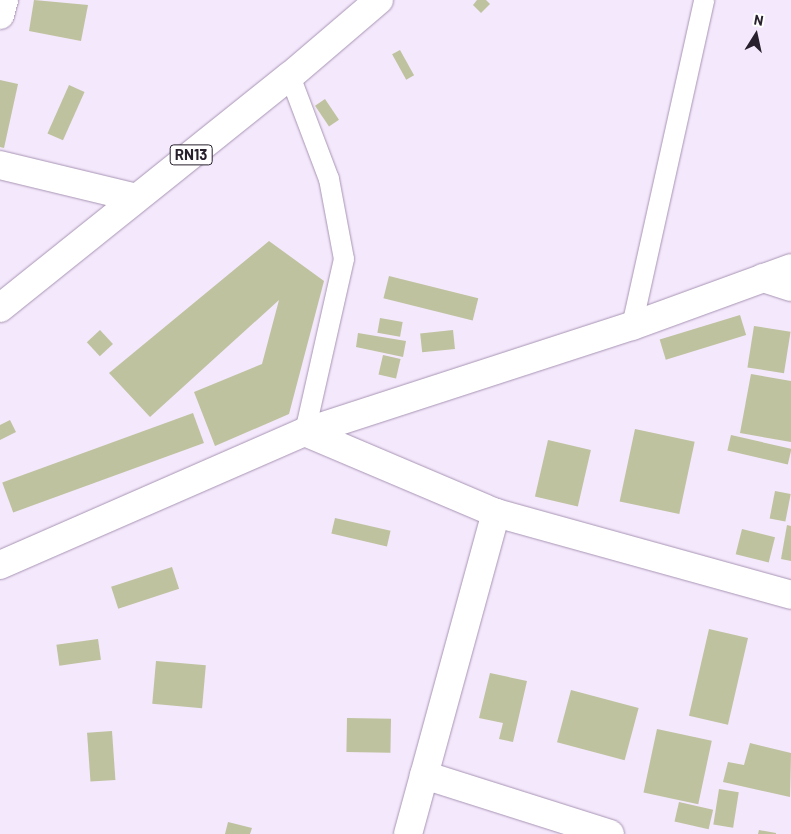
<!DOCTYPE html>
<html>
<head>
<meta charset="utf-8">
<style>
	body { margin:0 }
	#map { position:relative; width:791px; height:834px; overflow:hidden; background:#f4e8fc; font-family:Barlow,sans-serif }
	div>[style] { position:absolute }
	.building>* { inset:0; background:#bec29e; transform-origin:0 0 }
	.roads { filter:drop-shadow(0 0 1px #a794b3) drop-shadow(0 0 1px #a794b3) }
	.service>* { height:20px; margin:-10px; padding:0 10px; transform-origin:10px; border-radius:10px; background:#fff }
	.minor>* { height:28px; margin:-14px; padding:0 14px; transform-origin:14px; border-radius:14px; background:#fff }
	.tertiary>* { height:28px; margin:-14px; padding:0 14px; transform-origin:14px; border-radius:14px; background:#fff }
	.primary>* { height:28px; margin:-14px; padding:0 14px; transform-origin:14px; border-radius:14px; background:#fff }
	span { translate:-50% -50%; white-space:nowrap; text-align:center; line-height:1.15; -webkit-text-stroke:4.5px #fff; paint-order:stroke }
	.shield-label span { padding:1px 4px; background:#fff; border:1px solid; border-radius:4px; -webkit-text-stroke-width:0 }
	.shield-label { font-size:15px; color:#28212d; font-weight:700 }
	.north { position:absolute; left:731px; top:10px; width:50px; height:50px; -webkit-text-stroke:4px #fff; paint-order:stroke; rotate:10deg; font-size:14px; font-weight:700; line-height:20px; text-align:center; color:#28212d }
	.north::after { content:''; display:block; margin:auto; width:18px; height:22px; background:#28212d; clip-path:polygon(50% 0,100% 100%,50% 72%,0 100%) }
</style>
</head>
<body>
<div id="map">
	<div class="building">
		<div style="clip-path:polygon(34px 0,88px 5px,81px 41px,29px 31px)"></div>
		<div style="clip-path:polygon(477px 0,486px 0,490px 4px,481px 13px,473px 5px)"></div>
		<div style="left:400px;top:50px;width:29px;height:9px;rotate:61deg"></div>
		<div style="clip-path:polygon(0 80px,18px 84px,4px 148px,0 147px)"></div>
		<div style="left:69px;top:85px;width:17px;height:53px;rotate:24deg"></div>
		<div style="left:325px;top:99px;width:25px;height:12px;rotate:56deg"></div>
		<div style="clip-path:polygon(269px 241px,324px 281px,289px 414px,215px 446px,194px 392px,262px 364px,279px 300px,150px 417px,109px 373px)"></div>
		<div style="left:389px;top:276px;width:92px;height:23px;rotate:14deg"></div>
		<div style="left:740px;top:315px;width:21px;height:84px;rotate:73deg"></div>
		<div style="left:380px;top:318px;width:23px;height:15px;rotate:10deg"></div>
		<div style="left:754px;top:326px;width:37px;height:42px;rotate:9deg"></div>
		<div style="left:100px;top:330px;width:19px;height:18px;rotate:47deg"></div>
		<div style="left:453px;top:330px;width:19px;height:33px;rotate:84deg"></div>
		<div style="clip-path:polygon(358px 333px,406px 341px,403px 357px,356px 347px)"></div>
		<div style="left:383px;top:355px;width:18px;height:20px;rotate:13deg"></div>
		<div style="clip-path:polygon(751px 374px,791px 381px,791px 442px,740px 433px)"></div>
		<div style="left:193px;top:413px;width:32px;height:203px;rotate:70deg"></div>
		<div style="clip-path:polygon(10px 420px,16px 432px,0 440px,0 425px)"></div>
		<div style="left:635px;top:429px;width:61px;height:74px;rotate:12deg"></div>
		<div style="left:731px;top:435px;width:62px;height:16px;rotate:13deg"></div>
		<div style="left:548px;top:440px;width:44px;height:58px;rotate:13deg"></div>
		<div style="left:775px;top:491px;width:16px;height:28px;rotate:11deg"></div>
		<div style="left:335px;top:518px;width:57px;height:16px;rotate:13deg"></div>
		<div style="clip-path:polygon(787px 525px,791px 526px,791px 561px,781px 559px)"></div>
		<div style="left:742px;top:529px;width:34px;height:26px;rotate:14deg"></div>
		<div style="left:172px;top:567px;width:23px;height:64px;rotate:72deg"></div>
		<div style="left:709px;top:629px;width:40px;height:89px;rotate:13deg"></div>
		<div style="left:98px;top:639px;width:21px;height:42px;rotate:82deg"></div>
		<div style="left:156px;top:661px;width:50px;height:43px;rotate:5deg"></div>
		<div style="clip-path:polygon(490px 673px,527px 681px,513px 742px,499px 739px,503px 723px,479px 718px)"></div>
		<div style="left:571px;top:690px;width:70px;height:54px;rotate:15deg"></div>
		<div style="left:347px;top:718px;width:44px;height:34px;rotate:1deg"></div>
		<div style="left:657px;top:729px;width:56px;height:65px;rotate:12deg"></div>
		<div style="left:112px;top:731px;width:49px;height:25px;rotate:86deg"></div>
		<div style="clip-path:polygon(750px 743px,791px 753px,790px 797px,723px 782px,728px 762px,744px 765px)"></div>
		<div style="left:719px;top:789px;width:20px;height:36px;rotate:9deg"></div>
		<div style="left:679px;top:802px;width:35px;height:20px;rotate:13deg"></div>
		<div style="clip-path:polygon(228px 822px,252px 828px,250px 834px,225px 834px)"></div>
		<div style="clip-path:polygon(759px 830px,776px 833px,776px 834px,758px 834px)"></div>
	</div>
	<div class="roads">
		<div class="service">
			<div style="left:290px;top:76px;width:110px;rotate:69.3deg"></div>
			<div style="left:329px;top:179px;width:81px;rotate:79.4deg"></div>
			<div style="left:344px;top:259px;width:177px;rotate:102.7deg"></div>
			<div style="left:632px;top:326px;width:334px;rotate:-77.5deg"></div>
		</div>
		<div class="minor">
			<div style="left:0;top:15px;width:16px;rotate:-75deg"></div>
			<div style="left:0;top:165px;width:140px;rotate:13.6deg"></div>
			<div style="left:763px;top:278px;width:29px;rotate:18deg"></div>
			<div style="left:305px;top:432px;width:207px;rotate:23deg"></div>
			<div style="left:496px;top:513px;width:306px;rotate:15.5deg"></div>
			<div style="left:424px;top:775px;width:195px;rotate:17.6deg"></div>
			<div style="left:408px;top:834px;width:333px;rotate:-74.7deg"></div>
		</div>
		<div class="tertiary">
			<div style="left:0;top:565px;width:333px;rotate:-23.6deg"></div>
			<div style="left:305px;top:432px;width:344px;rotate:-18deg"></div>
			<div style="left:632px;top:326px;width:169px;rotate:-20deg"></div>
		</div>
		<div class="primary">
			<div style="left:0;top:308px;width:371px;rotate:-38.7deg"></div>
			<div style="left:290px;top:76px;width:117px;rotate:-40.5deg"></div>
		</div>
	</div>
	<div class="shield-label">
		<span style="left:191px;top:155px">RN13</span>
	</div>
	<div class="north">N</div>
</div>
</body>
</html>
